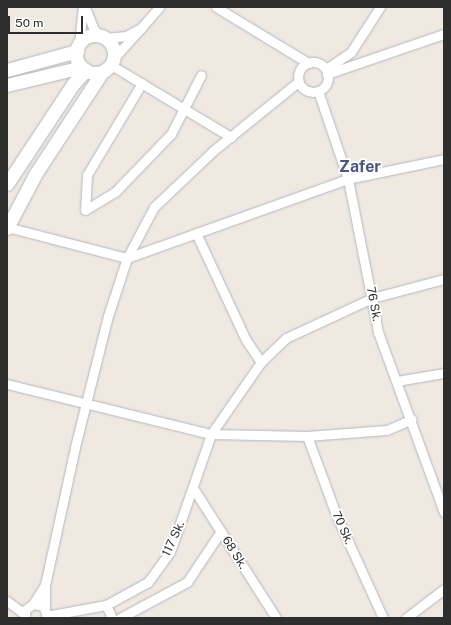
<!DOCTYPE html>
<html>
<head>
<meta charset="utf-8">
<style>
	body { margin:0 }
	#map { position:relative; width:451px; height:625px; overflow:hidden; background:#efe9e1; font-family:"Public Sans",sans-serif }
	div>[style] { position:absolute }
	.roads { filter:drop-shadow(0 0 1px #b4b7c1) drop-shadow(0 0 1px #b4b7c1) }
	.street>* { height:9px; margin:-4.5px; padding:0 4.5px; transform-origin:4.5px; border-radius:4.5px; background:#fff }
	.street>.ring { margin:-4.5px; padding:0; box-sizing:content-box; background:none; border:9px solid #fff; border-radius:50% }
	.secondary>* { height:13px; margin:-6.5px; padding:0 6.5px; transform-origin:6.5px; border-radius:6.5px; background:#fff }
	.secondary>.ring { margin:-6.5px; padding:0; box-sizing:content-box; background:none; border:13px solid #fff; border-radius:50% }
	span { translate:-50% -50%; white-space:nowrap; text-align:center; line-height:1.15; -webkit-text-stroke:3.5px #fff; paint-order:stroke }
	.street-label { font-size:12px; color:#2e2e2e }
	.district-label { font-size:16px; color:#4d5680; font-weight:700 }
	.frame { position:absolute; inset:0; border:8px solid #2e2e2e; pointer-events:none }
	.scale { position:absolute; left:8px; top:16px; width:75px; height:18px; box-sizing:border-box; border:2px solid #2e2e2e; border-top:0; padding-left:5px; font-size:12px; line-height:14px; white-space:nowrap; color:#2e2e2e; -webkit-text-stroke:3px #fff; paint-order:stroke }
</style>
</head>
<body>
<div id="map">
	<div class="roads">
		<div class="street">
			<div style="left:216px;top:7px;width:108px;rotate:31.3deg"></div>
			<div style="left:86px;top:10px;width:22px;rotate:68deg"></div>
			<div style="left:94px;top:30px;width:9px;rotate:41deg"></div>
			<div style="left:141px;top:28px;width:28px;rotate:-49deg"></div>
			<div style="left:106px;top:38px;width:20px;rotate:-6deg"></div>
			<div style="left:126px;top:36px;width:17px;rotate:-28deg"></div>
			<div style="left:141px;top:28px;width:42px;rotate:132.1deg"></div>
			<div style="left:79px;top:44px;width:37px;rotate:-84deg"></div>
			<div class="ring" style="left:298px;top:62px;width:21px;height:21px"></div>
			<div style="left:111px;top:65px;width:140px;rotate:31deg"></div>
			<div style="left:326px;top:69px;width:30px;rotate:-34deg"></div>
			<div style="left:351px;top:52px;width:54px;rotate:-57.2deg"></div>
			<div style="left:327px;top:74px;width:124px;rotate:-18.9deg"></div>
			<div style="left:142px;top:83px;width:107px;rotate:120.9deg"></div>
			<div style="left:87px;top:175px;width:35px;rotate:93deg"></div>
			<div style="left:85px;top:210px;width:35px;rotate:-31deg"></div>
			<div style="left:115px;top:192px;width:81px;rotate:-46deg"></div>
			<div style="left:171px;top:134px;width:66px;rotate:-63deg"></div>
			<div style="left:318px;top:91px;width:93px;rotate:71.2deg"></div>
			<div style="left:348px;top:179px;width:156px;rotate:78.9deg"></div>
			<div style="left:378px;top:332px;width:192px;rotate:69.9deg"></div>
			<div style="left:7px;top:227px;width:124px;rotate:14.5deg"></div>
			<div style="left:127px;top:258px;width:235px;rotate:-19.7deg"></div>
			<div style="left:348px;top:179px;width:98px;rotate:-11.8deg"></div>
			<div style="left:196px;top:233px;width:118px;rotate:65deg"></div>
			<div style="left:246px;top:340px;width:27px;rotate:56deg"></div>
			<div style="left:397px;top:381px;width:48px;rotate:-9.7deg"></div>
			<div style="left:7px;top:384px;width:210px;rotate:13.8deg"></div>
			<div style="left:211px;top:434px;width:96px;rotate:1.2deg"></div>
			<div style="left:307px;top:436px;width:80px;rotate:-4.3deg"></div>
			<div style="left:387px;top:430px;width:27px;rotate:-24deg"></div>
			<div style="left:307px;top:436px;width:86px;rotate:69.7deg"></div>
			<div style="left:337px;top:517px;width:111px;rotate:65.5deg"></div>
			<div style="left:193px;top:488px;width:154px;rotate:57.4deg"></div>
			<div style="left:7px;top:601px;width:21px;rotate:37deg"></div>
			<div style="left:33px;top:604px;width:22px;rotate:-58deg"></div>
			<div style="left:106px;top:605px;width:14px;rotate:65deg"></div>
			<div style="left:45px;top:609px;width:24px;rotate:-90deg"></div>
			<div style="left:45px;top:585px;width:141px;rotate:-77.7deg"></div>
			<div style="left:75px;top:447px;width:135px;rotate:-75.9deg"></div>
			<div style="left:108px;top:316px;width:61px;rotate:-71.9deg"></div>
			<div style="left:127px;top:258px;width:58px;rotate:-62.1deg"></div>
			<div style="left:154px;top:207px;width:81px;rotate:-43.5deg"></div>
			<div style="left:213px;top:151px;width:109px;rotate:-39.1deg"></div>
			<div style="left:46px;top:616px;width:61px;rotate:-10.4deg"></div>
			<div style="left:106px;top:605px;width:48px;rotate:-28.7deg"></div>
			<div style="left:148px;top:582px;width:37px;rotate:-54deg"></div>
			<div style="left:170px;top:552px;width:125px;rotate:-70.8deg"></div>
			<div style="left:211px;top:434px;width:88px;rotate:-55.2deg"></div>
			<div style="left:261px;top:362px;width:35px;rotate:-44deg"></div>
			<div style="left:286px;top:338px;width:95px;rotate:-24.9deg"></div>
			<div style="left:372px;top:298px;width:74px;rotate:-14.8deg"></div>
			<div style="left:25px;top:618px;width:8px;rotate:-90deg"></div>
			<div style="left:25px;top:610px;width:10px;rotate:-37deg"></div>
			<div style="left:33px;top:604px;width:10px;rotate:11deg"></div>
			<div style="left:43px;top:606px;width:8px;rotate:67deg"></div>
			<div style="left:120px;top:618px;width:76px;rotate:-28.2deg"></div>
			<div style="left:187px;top:582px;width:61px;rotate:-56.3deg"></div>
			<div style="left:406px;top:618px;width:48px;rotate:-37.3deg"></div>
		</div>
		<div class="secondary">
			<div class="ring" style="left:76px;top:35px;width:25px;height:25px"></div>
			<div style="left:7px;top:70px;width:73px;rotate:-15.2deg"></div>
			<div style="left:7px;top:85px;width:77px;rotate:-13.5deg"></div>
			<div style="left:7px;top:184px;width:120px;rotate:-56.6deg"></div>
			<div style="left:73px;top:84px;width:19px;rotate:-47deg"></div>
			<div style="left:7px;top:228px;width:62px;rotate:-62.2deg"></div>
			<div style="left:36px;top:173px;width:121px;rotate:-56.8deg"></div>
		</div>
	</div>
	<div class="street-label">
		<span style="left:373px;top:304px;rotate:79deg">76 Sk.</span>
		<span style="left:342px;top:528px;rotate:66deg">70 Sk.</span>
		<span style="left:174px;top:539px;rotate:-65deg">117 Sk.</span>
		<span style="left:234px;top:553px;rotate:58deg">68 Sk.</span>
	</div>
	<div class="district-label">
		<span style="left:360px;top:167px">Zafer</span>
	</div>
	<div class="frame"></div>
	<div class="scale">50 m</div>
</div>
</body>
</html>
